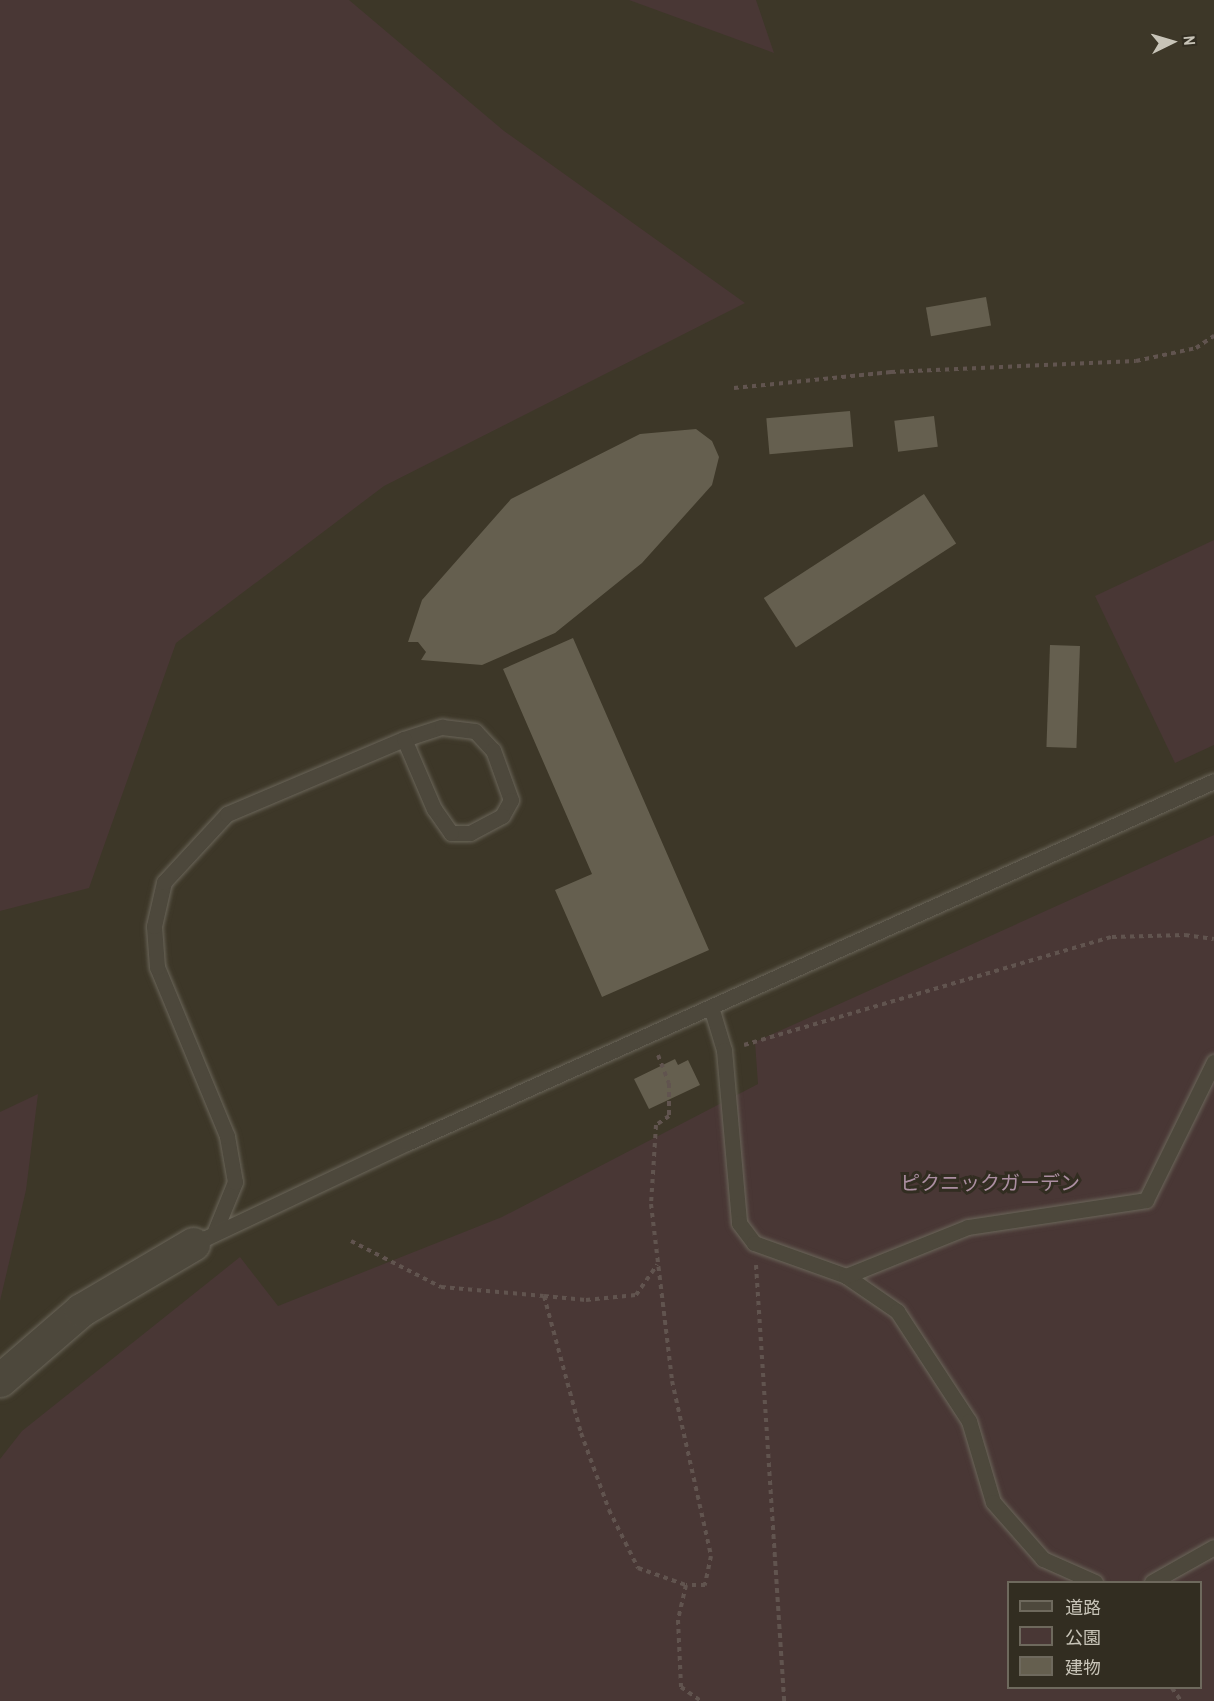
<!DOCTYPE html>
<html>
<head>
<meta charset="utf-8">
<style>
	body { margin:0 }
	#map { position:relative; width:1214px; height:1701px; overflow:hidden; background:#3d3728; font-family:"Archivo Narrow","Noto Sans JP",sans-serif }
	div>[style] { position:absolute }
	.green>* { inset:0; background:#493735 }
	.building>* { inset:0; background:#655f4f; transform-origin:0 0 }
	.path>* { height:4px; margin-top:-2px; transform-origin:0; background:repeating-linear-gradient(90deg,#61544f 0 4.5px,transparent 0 9px) }
	.roads { filter:drop-shadow(0 0 2px #6b665a) drop-shadow(0 0 2px #6b665a) }
	.service>* { height:15px; margin:-7.5px; padding:0 7.5px; transform-origin:7.5px; border-radius:7.5px; background:#4d483c }
	.tertiary>* { height:33px; margin:-16.5px; padding:0 16.5px; transform-origin:16.5px; border-radius:16.5px; background:#4d483c }
	span { translate:-50% -50%; white-space:nowrap; text-align:center; line-height:1.15; -webkit-text-stroke:6px #322d21; paint-order:stroke }
	.park-label { font-size:20px; color:#ab8ea1 }
	.legend { position:absolute; left:1007px; top:1581px; width:195px; height:108px; box-sizing:border-box; background:#322d21; border:2px solid #6e695d; margin:0; padding:8px 10px; list-style:none; font-size:18px; color:#c8c4b8 }
	.legend li { display:flex; align-items:center; gap:12px; height:30px }
	.legend b { width:30px; border:2px solid #6e695d }
	.north { position:absolute; left:1142px; top:12px; width:60px; height:60px; -webkit-text-stroke:4px #322d21; paint-order:stroke; rotate:85deg; font-size:16px; font-weight:700; line-height:24px; text-align:center; color:#c8c4b8 }
	.north::after { content:''; display:block; margin:auto; width:21px; height:27px; background:#c8c4b8; clip-path:polygon(50% 0,100% 100%,50% 72%,0 100%) }
</style>
</head>
<body>
<div id="map">
	<div class="green">
		<div style="clip-path:polygon(0 0,349px 0,504px 131px,745px 303px,384px 486px,176px 643px,89px 888px,0 911px)"></div>
		<div style="clip-path:polygon(629px 0,756px 0,774px 53px)"></div>
		<div style="clip-path:polygon(1214px 540px,1214px 745px,1175px 763px,1095px 596px)"></div>
		<div style="clip-path:polygon(evenodd,1214px 835px,1214px 1701px,0 1701px,0 1459px,22px 1431px,240px 1257px,278px 1306px,502px 1217px,758px 1084px,755px 1042px,1214px 835px,1008px 1582px,1200px 1582px,1200px 1688px,1008px 1688px,1008px 1582px)"></div>
		<div style="clip-path:polygon(38px 1094px,26px 1190px,0 1301px,0 1112px)"></div>
	</div>
	<div class="building">
		<div style="left:986px;top:297px;width:29px;height:61px;rotate:80deg"></div>
		<div style="left:850px;top:411px;width:36px;height:84px;rotate:85deg"></div>
		<div style="left:934px;top:416px;width:31px;height:40px;rotate:83deg"></div>
		<div style="clip-path:polygon(696px 429px,712px 441px,719px 457px,712px 485px,642px 563px,555px 633px,482px 665px,421px 660px,426px 652px,418px 642px,408px 642px,422px 600px,511px 499px,640px 434px)"></div>
		<div style="left:924px;top:494px;width:59px;height:191px;rotate:57deg"></div>
		<div style="clip-path:polygon(573px 638px,709px 950px,602px 997px,555px 890px,592px 874px,503px 669px)"></div>
		<div style="left:1050px;top:645px;width:30px;height:102px;rotate:2deg"></div>
		<div style="clip-path:polygon(675px 1059px,678px 1065px,688px 1060px,700px 1085px,649px 1109px,634px 1079px)"></div>
	</div>
	<div class="path">
		<div style="left:734px;top:388px;width:158px;rotate:-5.8deg"></div>
		<div style="left:891px;top:372px;width:245px;rotate:-2.6deg"></div>
		<div style="left:1136px;top:361px;width:61px;rotate:-12.2deg"></div>
		<div style="left:1196px;top:348px;width:22px;rotate:-34deg"></div>
		<div style="left:744px;top:1045px;width:384px;rotate:-16.4deg"></div>
		<div style="left:1112px;top:937px;width:73px;rotate:-1.6deg"></div>
		<div style="left:1185px;top:935px;width:29px;rotate:8deg"></div>
		<div style="left:658px;top:1055px;width:30px;rotate:69deg"></div>
		<div style="left:669px;top:1083px;width:33px;rotate:90deg"></div>
		<div style="left:669px;top:1116px;width:16px;rotate:145deg"></div>
		<div style="left:656px;top:1125px;width:79px;rotate:93.6deg"></div>
		<div style="left:651px;top:1204px;width:178px;rotate:83.2deg"></div>
		<div style="left:672px;top:1381px;width:179px;rotate:77.4deg"></div>
		<div style="left:711px;top:1556px;width:30px;rotate:102deg"></div>
		<div style="left:705px;top:1585px;width:19px;rotate:180deg"></div>
		<div style="left:686px;top:1585px;width:36px;rotate:103deg"></div>
		<div style="left:678px;top:1620px;width:67px;rotate:87.4deg"></div>
		<div style="left:681px;top:1687px;width:24px;rotate:35deg"></div>
		<div style="left:351px;top:1241px;width:101px;rotate:27.1deg"></div>
		<div style="left:441px;top:1287px;width:103px;rotate:5deg"></div>
		<div style="left:544px;top:1296px;width:42px;rotate:5.4deg"></div>
		<div style="left:586px;top:1300px;width:50px;rotate:-5.7deg"></div>
		<div style="left:636px;top:1295px;width:37px;rotate:-55deg"></div>
		<div style="left:756px;top:1265px;width:437px;rotate:86.3deg"></div>
		<div style="left:544px;top:1296px;width:142px;rotate:74.9deg"></div>
		<div style="left:581px;top:1433px;width:82px;rotate:70deg"></div>
		<div style="left:609px;top:1510px;width:65px;rotate:63.4deg"></div>
		<div style="left:638px;top:1568px;width:51px;rotate:19.5deg"></div>
		<div style="left:1172px;top:1688px;width:16px;rotate:55deg"></div>
	</div>
	<div class="roads">
		<div class="service">
			<div style="left:711px;top:1007px;width:45px;rotate:73.2deg"></div>
			<div style="left:724px;top:1050px;width:174px;rotate:85deg"></div>
			<div style="left:739px;top:1223px;width:25px;rotate:53deg"></div>
			<div style="left:754px;top:1243px;width:98px;rotate:19.7deg"></div>
			<div style="left:846px;top:1276px;width:62px;rotate:34.5deg"></div>
			<div style="left:897px;top:1311px;width:131px;rotate:56.8deg"></div>
			<div style="left:969px;top:1421px;width:84px;rotate:73.5deg"></div>
			<div style="left:993px;top:1502px;width:76px;rotate:48.7deg"></div>
			<div style="left:1043px;top:1559px;width:57px;rotate:23.9deg"></div>
			<div style="left:215px;top:1231px;width:53px;rotate:-67.8deg"></div>
			<div style="left:235px;top:1182px;width:47px;rotate:-99.9deg"></div>
			<div style="left:227px;top:1136px;width:183px;rotate:-112.5deg"></div>
			<div style="left:157px;top:967px;width:41px;rotate:-94.2deg"></div>
			<div style="left:154px;top:926px;width:45px;rotate:-77.2deg"></div>
			<div style="left:164px;top:882px;width:93px;rotate:-47.2deg"></div>
			<div style="left:227px;top:814px;width:192px;rotate:-23deg"></div>
			<div style="left:404px;top:739px;width:40px;rotate:-18deg"></div>
			<div style="left:442px;top:727px;width:33px;rotate:7deg"></div>
			<div style="left:475px;top:731px;width:26px;rotate:47deg"></div>
			<div style="left:493px;top:750px;width:53px;rotate:70.2deg"></div>
			<div style="left:511px;top:800px;width:18px;rotate:119deg"></div>
			<div style="left:502px;top:816px;width:36px;rotate:152deg"></div>
			<div style="left:470px;top:833px;width:19px;rotate:180deg"></div>
			<div style="left:451px;top:833px;width:29px;rotate:-125deg"></div>
			<div style="left:434px;top:809px;width:76px;rotate:-113.2deg"></div>
			<div style="left:193px;top:1244px;width:237px;rotate:-25.3deg"></div>
			<div style="left:407px;top:1143px;width:884px;rotate:-24.16deg"></div>
			<div style="left:846px;top:1276px;width:131px;rotate:-21.9deg"></div>
			<div style="left:968px;top:1227px;width:180px;rotate:-8.6deg"></div>
			<div style="left:1146px;top:1200px;width:154px;rotate:-63.8deg"></div>
			<div style="left:1152px;top:1582px;width:71px;rotate:-29.4deg"></div>
		</div>
		<div class="tertiary">
			<div style="left:0;top:1380px;width:107px;rotate:-40.8deg"></div>
			<div style="left:81px;top:1310px;width:130px;rotate:-30.5deg"></div>
		</div>
	</div>
	<div class="park-label">
		<span style="left:990px;top:1182px">ピクニックガーデン</span>
	</div>
	<ul class="legend">
	<li><b style="height:8px;background:#4d483c"></b>道路</li>
	<li><b style="height:16px;background:#493735"></b>公園</li>
	<li><b style="height:16px;background:#655f4f"></b>建物</li>
	</ul>
	<div class="north">N</div>
</div>
</body>
</html>
